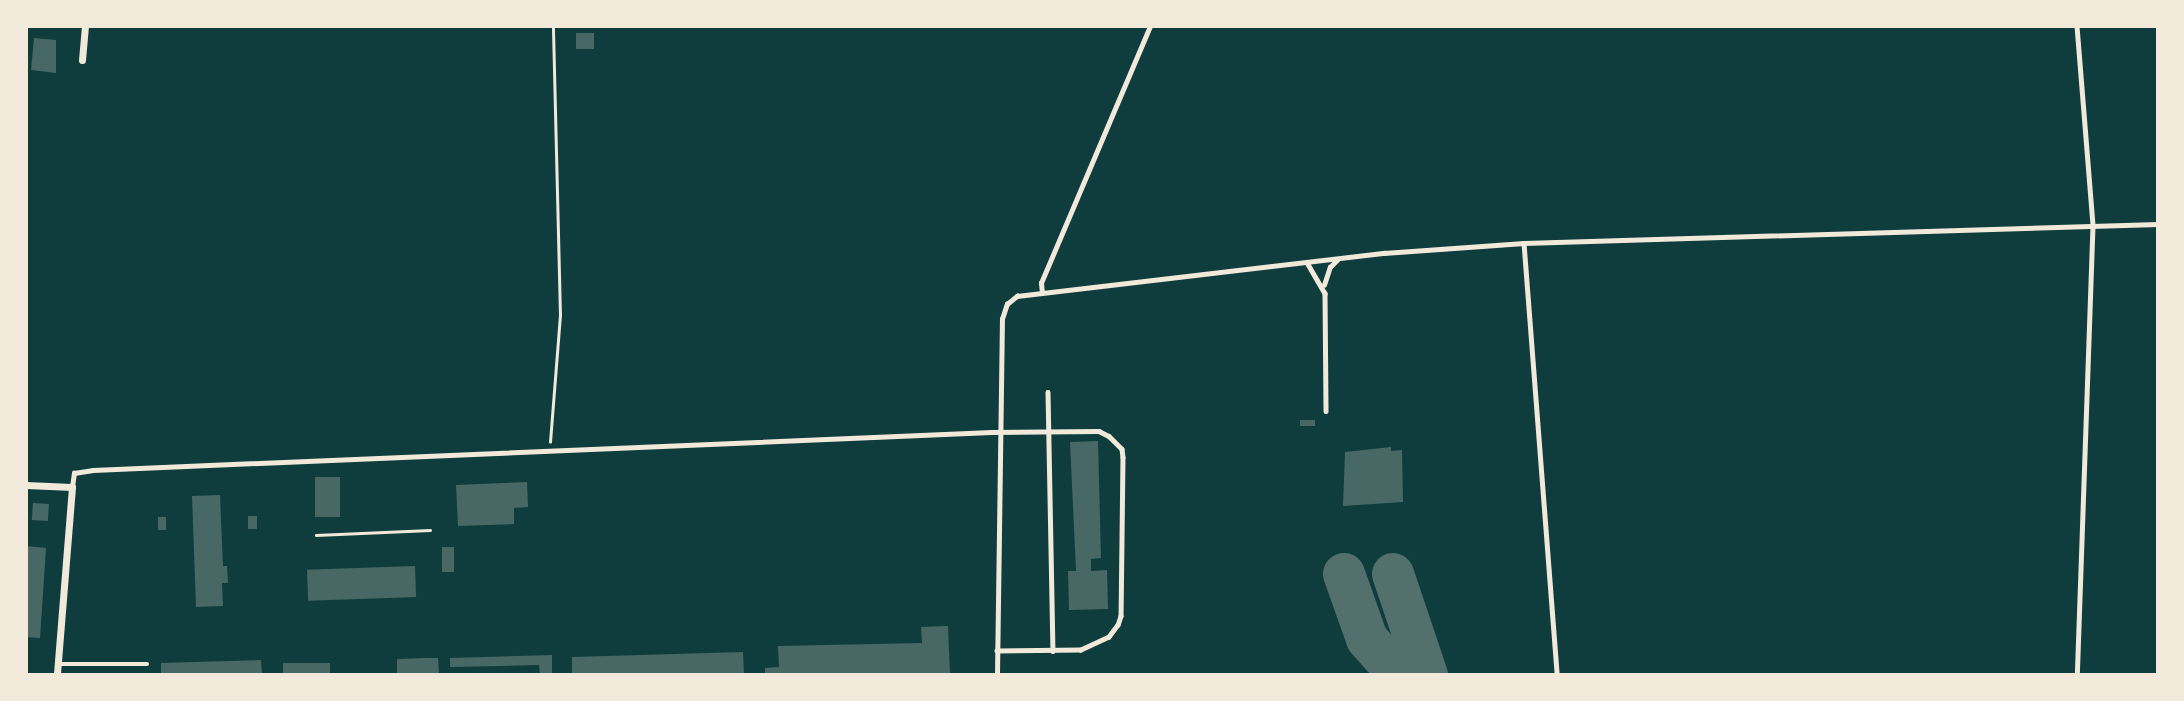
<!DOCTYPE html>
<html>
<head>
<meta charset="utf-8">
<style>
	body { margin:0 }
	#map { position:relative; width:2184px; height:701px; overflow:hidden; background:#0f3d3e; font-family:Spectral,serif }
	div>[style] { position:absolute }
	.taxiway>* { height:42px; margin:-21px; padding:0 21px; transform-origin:21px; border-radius:21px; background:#53706d }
	.building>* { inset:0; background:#486865; transform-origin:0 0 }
	.path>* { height:2.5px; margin:-1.25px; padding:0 1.25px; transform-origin:1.25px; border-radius:1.25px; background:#f1e9da }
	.service>* { height:4.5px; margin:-2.25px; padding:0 2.25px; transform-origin:2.25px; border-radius:2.25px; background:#f1e9da }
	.minor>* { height:7px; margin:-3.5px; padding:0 3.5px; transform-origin:3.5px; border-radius:3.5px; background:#f1e9da }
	span { translate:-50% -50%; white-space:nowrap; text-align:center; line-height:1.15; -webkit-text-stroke:7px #f1e9da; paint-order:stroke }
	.frame { position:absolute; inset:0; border:28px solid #f1e9da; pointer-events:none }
</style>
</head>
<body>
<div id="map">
	<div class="taxiway">
		<div style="left:1344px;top:574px;width:69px;rotate:70.5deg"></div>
		<div style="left:1367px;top:639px;width:48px;rotate:48.4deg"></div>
		<div style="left:1393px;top:574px;width:107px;rotate:71.4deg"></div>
	</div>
	<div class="building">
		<div style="left:576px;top:33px;width:18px;height:16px"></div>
		<div style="clip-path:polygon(34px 38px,56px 40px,56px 73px,31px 70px)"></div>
		<div style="left:1300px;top:420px;width:15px;height:6px"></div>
		<div style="clip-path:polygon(1098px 441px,1101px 558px,1091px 559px,1091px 571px,1107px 570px,1108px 609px,1069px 610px,1068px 571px,1076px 571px,1070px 442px)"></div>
		<div style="clip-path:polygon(1391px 447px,1391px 451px,1402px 450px,1403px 502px,1343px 506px,1345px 452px)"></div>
		<div style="left:315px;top:477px;width:25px;height:40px"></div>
		<div style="clip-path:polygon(527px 482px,528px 507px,514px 508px,514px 524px,458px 526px,456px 485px)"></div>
		<div style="clip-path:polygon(220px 495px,223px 566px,227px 566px,228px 583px,222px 583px,223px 606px,196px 607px,192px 496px)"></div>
		<div style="left:33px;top:503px;width:16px;height:17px;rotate:4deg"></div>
		<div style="left:248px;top:516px;width:9px;height:13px"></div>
		<div style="left:158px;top:517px;width:8px;height:13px"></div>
		<div style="clip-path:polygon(26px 546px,46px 548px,40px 638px,26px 637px)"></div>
		<div style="left:442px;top:547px;width:12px;height:25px"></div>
		<div style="left:415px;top:566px;width:31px;height:108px;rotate:88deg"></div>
		<div style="clip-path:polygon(948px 626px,950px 675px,765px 675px,765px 668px,779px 667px,778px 646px,922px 643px,921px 627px)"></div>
		<div style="clip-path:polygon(743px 652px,744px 675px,572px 675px,572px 657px)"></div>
		<div style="clip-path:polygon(552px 655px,552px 675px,540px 675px,539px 665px,450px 667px,450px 658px)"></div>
		<div style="clip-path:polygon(425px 658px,438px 658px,439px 675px,397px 675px,397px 659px)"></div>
		<div style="clip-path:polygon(261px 660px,262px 675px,161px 675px,161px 663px)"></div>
		<div style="left:330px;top:663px;width:12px;height:47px;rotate:90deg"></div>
	</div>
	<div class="path">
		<div style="left:550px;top:442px;width:126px;rotate:-85.5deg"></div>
		<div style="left:560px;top:316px;width:290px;rotate:-91.4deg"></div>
		<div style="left:316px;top:535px;width:114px;rotate:-2.5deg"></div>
	</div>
	<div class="service">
		<div style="left:2077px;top:26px;width:201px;rotate:85.4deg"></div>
		<div style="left:2093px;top:226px;width:449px;rotate:92deg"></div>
		<div style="left:1524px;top:243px;width:433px;rotate:85.6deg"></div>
		<div style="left:1308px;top:264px;width:34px;rotate:60deg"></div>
		<div style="left:1325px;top:293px;width:118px;rotate:89.5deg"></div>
		<div style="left:1324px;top:285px;width:19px;rotate:-72deg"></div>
		<div style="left:1330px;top:267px;width:10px;rotate:-45deg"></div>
		<div style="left:1042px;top:293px;width:10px;rotate:-96deg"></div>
		<div style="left:1041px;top:283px;width:279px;rotate:-67deg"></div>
		<div style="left:1048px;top:392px;width:259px;rotate:88.9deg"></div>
		<div style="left:72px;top:487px;width:14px;rotate:-82deg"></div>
		<div style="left:74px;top:473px;width:19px;rotate:-9deg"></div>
		<div style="left:93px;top:470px;width:899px;rotate:-2.42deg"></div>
		<div style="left:991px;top:432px;width:108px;rotate:-0.5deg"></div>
		<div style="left:1099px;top:431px;width:11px;rotate:27deg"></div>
		<div style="left:1109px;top:436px;width:18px;rotate:45deg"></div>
		<div style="left:1122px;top:449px;width:8px;rotate:83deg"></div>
		<div style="left:1123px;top:457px;width:159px;rotate:90.7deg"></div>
		<div style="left:1121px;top:616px;width:9px;rotate:108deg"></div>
		<div style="left:1118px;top:625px;width:15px;rotate:127deg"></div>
		<div style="left:1109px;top:637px;width:31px;rotate:155deg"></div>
		<div style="left:1081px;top:650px;width:84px;rotate:179.3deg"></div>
		<div style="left:58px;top:664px;width:89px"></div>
		<div style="left:997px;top:675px;width:356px;rotate:-89.2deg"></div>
		<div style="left:1002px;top:319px;width:16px;rotate:-72deg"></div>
		<div style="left:1007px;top:304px;width:13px;rotate:-39deg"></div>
		<div style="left:1017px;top:296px;width:370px;rotate:-6.7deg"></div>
		<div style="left:1384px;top:253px;width:140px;rotate:-4.1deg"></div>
		<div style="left:1524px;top:243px;width:634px;rotate:-1.72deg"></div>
	</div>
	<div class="minor">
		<div style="left:82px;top:60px;width:34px;rotate:-85deg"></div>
		<div style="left:26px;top:485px;width:46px;rotate:2.5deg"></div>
		<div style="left:72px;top:487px;width:189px;rotate:94.6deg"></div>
	</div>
	<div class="frame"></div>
</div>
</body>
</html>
